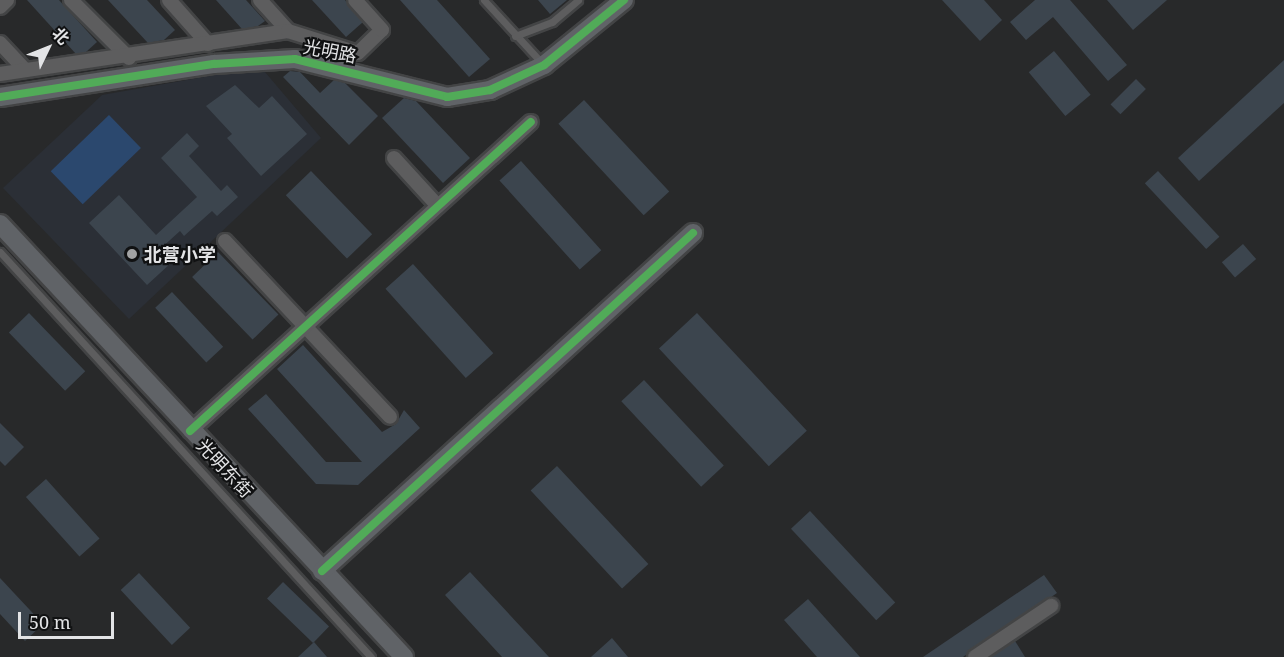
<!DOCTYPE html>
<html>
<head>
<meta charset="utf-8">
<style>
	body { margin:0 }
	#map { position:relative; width:1284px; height:657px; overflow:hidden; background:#28292a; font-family:"Noto Serif","Noto Sans SC",serif }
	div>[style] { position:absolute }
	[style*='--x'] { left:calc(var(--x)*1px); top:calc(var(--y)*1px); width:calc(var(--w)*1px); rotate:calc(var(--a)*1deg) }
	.built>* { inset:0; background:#2b2f36 }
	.green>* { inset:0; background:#2b486e; transform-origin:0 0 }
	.building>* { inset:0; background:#3c454e; transform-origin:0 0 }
	.roads { filter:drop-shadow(2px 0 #434445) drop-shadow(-2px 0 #434445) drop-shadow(0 2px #434445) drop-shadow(0 -2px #434445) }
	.lane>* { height:7px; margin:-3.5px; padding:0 3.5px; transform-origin:3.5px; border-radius:3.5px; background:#5d5d5e }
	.street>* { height:14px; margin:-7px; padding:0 7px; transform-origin:7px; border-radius:7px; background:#5d5d5e }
	.secondary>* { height:18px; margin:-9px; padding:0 9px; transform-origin:9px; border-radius:9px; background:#606367 }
	.cycleway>* { height:8px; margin:-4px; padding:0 4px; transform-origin:4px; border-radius:4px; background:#51ab58 }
	.dots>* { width:16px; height:16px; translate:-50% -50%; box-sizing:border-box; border:3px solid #101112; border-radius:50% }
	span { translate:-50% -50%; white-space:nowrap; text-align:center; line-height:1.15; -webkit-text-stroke:4.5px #101112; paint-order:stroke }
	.street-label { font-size:18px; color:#e3e4e6 }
	.poi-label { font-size:18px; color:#e3e4e6; font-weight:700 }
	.left { translate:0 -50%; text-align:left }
	.north { position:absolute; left:18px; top:18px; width:60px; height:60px; -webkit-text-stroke:4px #101112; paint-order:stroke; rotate:47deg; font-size:16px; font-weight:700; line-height:24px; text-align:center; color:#e3e4e6 }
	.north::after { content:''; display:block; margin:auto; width:21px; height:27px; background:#e3e4e6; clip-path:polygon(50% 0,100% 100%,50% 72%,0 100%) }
	.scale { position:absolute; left:18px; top:612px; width:96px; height:27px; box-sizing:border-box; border:3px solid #e3e4e6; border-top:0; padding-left:8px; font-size:18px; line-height:21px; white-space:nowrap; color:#e3e4e6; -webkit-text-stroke:4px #101112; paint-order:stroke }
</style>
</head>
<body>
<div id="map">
	<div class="built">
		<div style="clip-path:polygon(265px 72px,321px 138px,129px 319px,3px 188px,102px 95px,215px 75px)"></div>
	</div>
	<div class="green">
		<div style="left:109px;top:115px;width:46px;height:81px;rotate:46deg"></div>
	</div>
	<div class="building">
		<div style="clip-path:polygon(27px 0,59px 0,97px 42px,86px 52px,76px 54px)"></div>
		<div style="clip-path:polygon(108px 0,147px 0,175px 30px,164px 40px,148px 43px)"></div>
		<div style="clip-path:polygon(216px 0,246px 0,265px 21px,258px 26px,242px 29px)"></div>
		<div style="clip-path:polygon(312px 0,345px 0,363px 22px,346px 37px)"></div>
		<div style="clip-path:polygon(400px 0,437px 0,490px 59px,469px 77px)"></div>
		<div style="clip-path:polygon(538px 0,567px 0,550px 14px)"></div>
		<div style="clip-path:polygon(942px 0,984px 0,1002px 20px,980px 41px)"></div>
		<div style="clip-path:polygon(1035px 0,1070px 0,1127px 65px,1108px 81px,1053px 17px,1026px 40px,1010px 22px)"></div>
		<div style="clip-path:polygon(1107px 0,1167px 0,1133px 30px)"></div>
		<div style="left:1054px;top:51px;width:57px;height:33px;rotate:50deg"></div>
		<div style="clip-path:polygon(1284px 60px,1284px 103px,1199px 181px,1178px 158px)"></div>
		<div style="clip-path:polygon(290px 71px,300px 72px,320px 93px,334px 80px,345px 83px,378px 116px,349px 145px,283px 77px)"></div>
		<div style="left:1136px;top:79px;width:14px;height:36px;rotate:45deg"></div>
		<div style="clip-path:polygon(235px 85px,259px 108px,272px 96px,307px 134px,261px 176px,227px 138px,232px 134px,206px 106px)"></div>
		<div style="clip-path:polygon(404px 98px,416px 101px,470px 158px,443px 183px,382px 118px)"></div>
		<div style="left:584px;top:100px;width:125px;height:35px;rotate:47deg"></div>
		<div style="clip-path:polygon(187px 133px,199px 146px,189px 156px,221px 191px,227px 185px,238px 197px,217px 216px,212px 211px,184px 236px,180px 231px,159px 250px,171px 263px,147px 285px,89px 223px,119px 195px,156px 235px,197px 197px,161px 158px)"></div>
		<div style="left:521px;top:161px;width:120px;height:29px;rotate:48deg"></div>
		<div style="left:311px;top:171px;width:88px;height:35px;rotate:46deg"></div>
		<div style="left:1158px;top:171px;width:90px;height:18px;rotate:47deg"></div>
		<div style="left:1243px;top:244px;width:20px;height:28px;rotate:49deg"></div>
		<div style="left:218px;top:252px;width:87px;height:36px;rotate:46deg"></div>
		<div style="left:413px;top:264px;width:120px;height:37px;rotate:48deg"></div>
		<div style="left:172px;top:292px;width:75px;height:23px;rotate:47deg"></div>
		<div style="left:29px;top:313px;width:81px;height:28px;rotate:46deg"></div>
		<div style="left:697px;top:313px;width:161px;height:52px;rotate:47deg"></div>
		<div style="clip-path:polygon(303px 345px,382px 432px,396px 424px,404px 410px,420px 428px,358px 485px,316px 484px,248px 409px,266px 394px,326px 462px,362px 462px,277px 369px)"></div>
		<div style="left:644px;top:380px;width:117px;height:31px;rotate:47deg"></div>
		<div style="clip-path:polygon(0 423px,24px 447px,5px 466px,0 461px)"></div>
		<div style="left:557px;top:466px;width:134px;height:36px;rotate:47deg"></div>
		<div style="left:46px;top:479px;width:80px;height:27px;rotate:48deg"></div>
		<div style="left:810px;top:511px;width:125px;height:26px;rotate:47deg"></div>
		<div style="clip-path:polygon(470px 572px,549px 657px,502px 657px,445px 595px)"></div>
		<div style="left:139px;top:573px;width:75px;height:25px;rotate:47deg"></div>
		<div style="clip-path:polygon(1044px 575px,1057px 593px,963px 657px,923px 657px)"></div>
		<div style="clip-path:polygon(0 578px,43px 624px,25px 641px,0 614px)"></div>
		<div style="left:283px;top:582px;width:64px;height:23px;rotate:44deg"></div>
		<div style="clip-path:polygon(808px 599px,860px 657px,817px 657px,784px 620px)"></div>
		<div style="clip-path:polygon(612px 638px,628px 657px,591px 657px)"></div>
		<div style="clip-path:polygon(1015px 641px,1025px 657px,992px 657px,992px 656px)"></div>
		<div style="clip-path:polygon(314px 642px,327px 657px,298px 657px)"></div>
	</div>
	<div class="roads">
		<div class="lane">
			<div style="--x:484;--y:0;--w:86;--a:47.4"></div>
			<div style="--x:515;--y:36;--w:40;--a:-21"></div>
			<div style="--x:552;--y:22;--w:34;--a:-40"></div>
			<div style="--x:0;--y:252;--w:549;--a:47.51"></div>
		</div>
		<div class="street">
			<div style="--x:71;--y:0;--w:82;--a:45"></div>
			<div style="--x:169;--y:0;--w:59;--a:48.4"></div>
			<div style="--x:260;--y:0;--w:42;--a:47.9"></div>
			<div style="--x:0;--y:7;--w:10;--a:-45"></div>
			<div style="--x:0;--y:43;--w:37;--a:47"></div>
			<div style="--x:0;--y:74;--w:291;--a:-8.5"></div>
			<div style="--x:288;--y:31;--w:73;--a:17.4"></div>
			<div style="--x:358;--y:53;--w:33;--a:-44"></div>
			<div style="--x:382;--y:30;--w:40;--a:-132"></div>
			<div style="--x:394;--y:158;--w:65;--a:47.5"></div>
			<div style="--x:225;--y:241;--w:241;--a:46.8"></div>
			<div style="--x:190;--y:431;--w:460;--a:-42.2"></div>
			<div style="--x:975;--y:657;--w:92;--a:-33.9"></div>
		</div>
		<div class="secondary">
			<div style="--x:0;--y:97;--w:217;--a:-8.8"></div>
			<div style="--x:214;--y:64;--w:81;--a:-3.5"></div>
			<div style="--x:295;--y:59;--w:157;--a:14"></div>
			<div style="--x:447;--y:97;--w:44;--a:-9.2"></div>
			<div style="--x:490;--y:90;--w:60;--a:-24.8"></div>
			<div style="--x:544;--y:65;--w:103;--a:-39.1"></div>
			<div style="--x:0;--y:224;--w:592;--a:46.98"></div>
			<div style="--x:322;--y:571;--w:502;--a:-42.34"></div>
		</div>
	</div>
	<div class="cycleway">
		<div style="--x:0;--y:97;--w:217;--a:-8.8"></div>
		<div style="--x:214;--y:64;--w:81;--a:-3.5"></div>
		<div style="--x:295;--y:59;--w:157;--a:14"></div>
		<div style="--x:447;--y:97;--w:44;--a:-9.2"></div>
		<div style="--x:490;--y:90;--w:60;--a:-24.8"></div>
		<div style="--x:544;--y:65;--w:103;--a:-39.1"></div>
		<div style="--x:190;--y:431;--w:460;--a:-42.2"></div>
		<div style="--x:322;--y:571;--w:502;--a:-42.34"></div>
	</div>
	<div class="dots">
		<div style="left:132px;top:254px;background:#a2a3a4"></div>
	</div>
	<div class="street-label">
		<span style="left:330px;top:51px;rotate:11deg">光明路</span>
		<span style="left:225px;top:468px;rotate:47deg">光明东街</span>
	</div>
	<div class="poi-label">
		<span class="left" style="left:144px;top:254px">北营小学</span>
	</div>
	<div class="north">北</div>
	<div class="scale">50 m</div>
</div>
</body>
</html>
